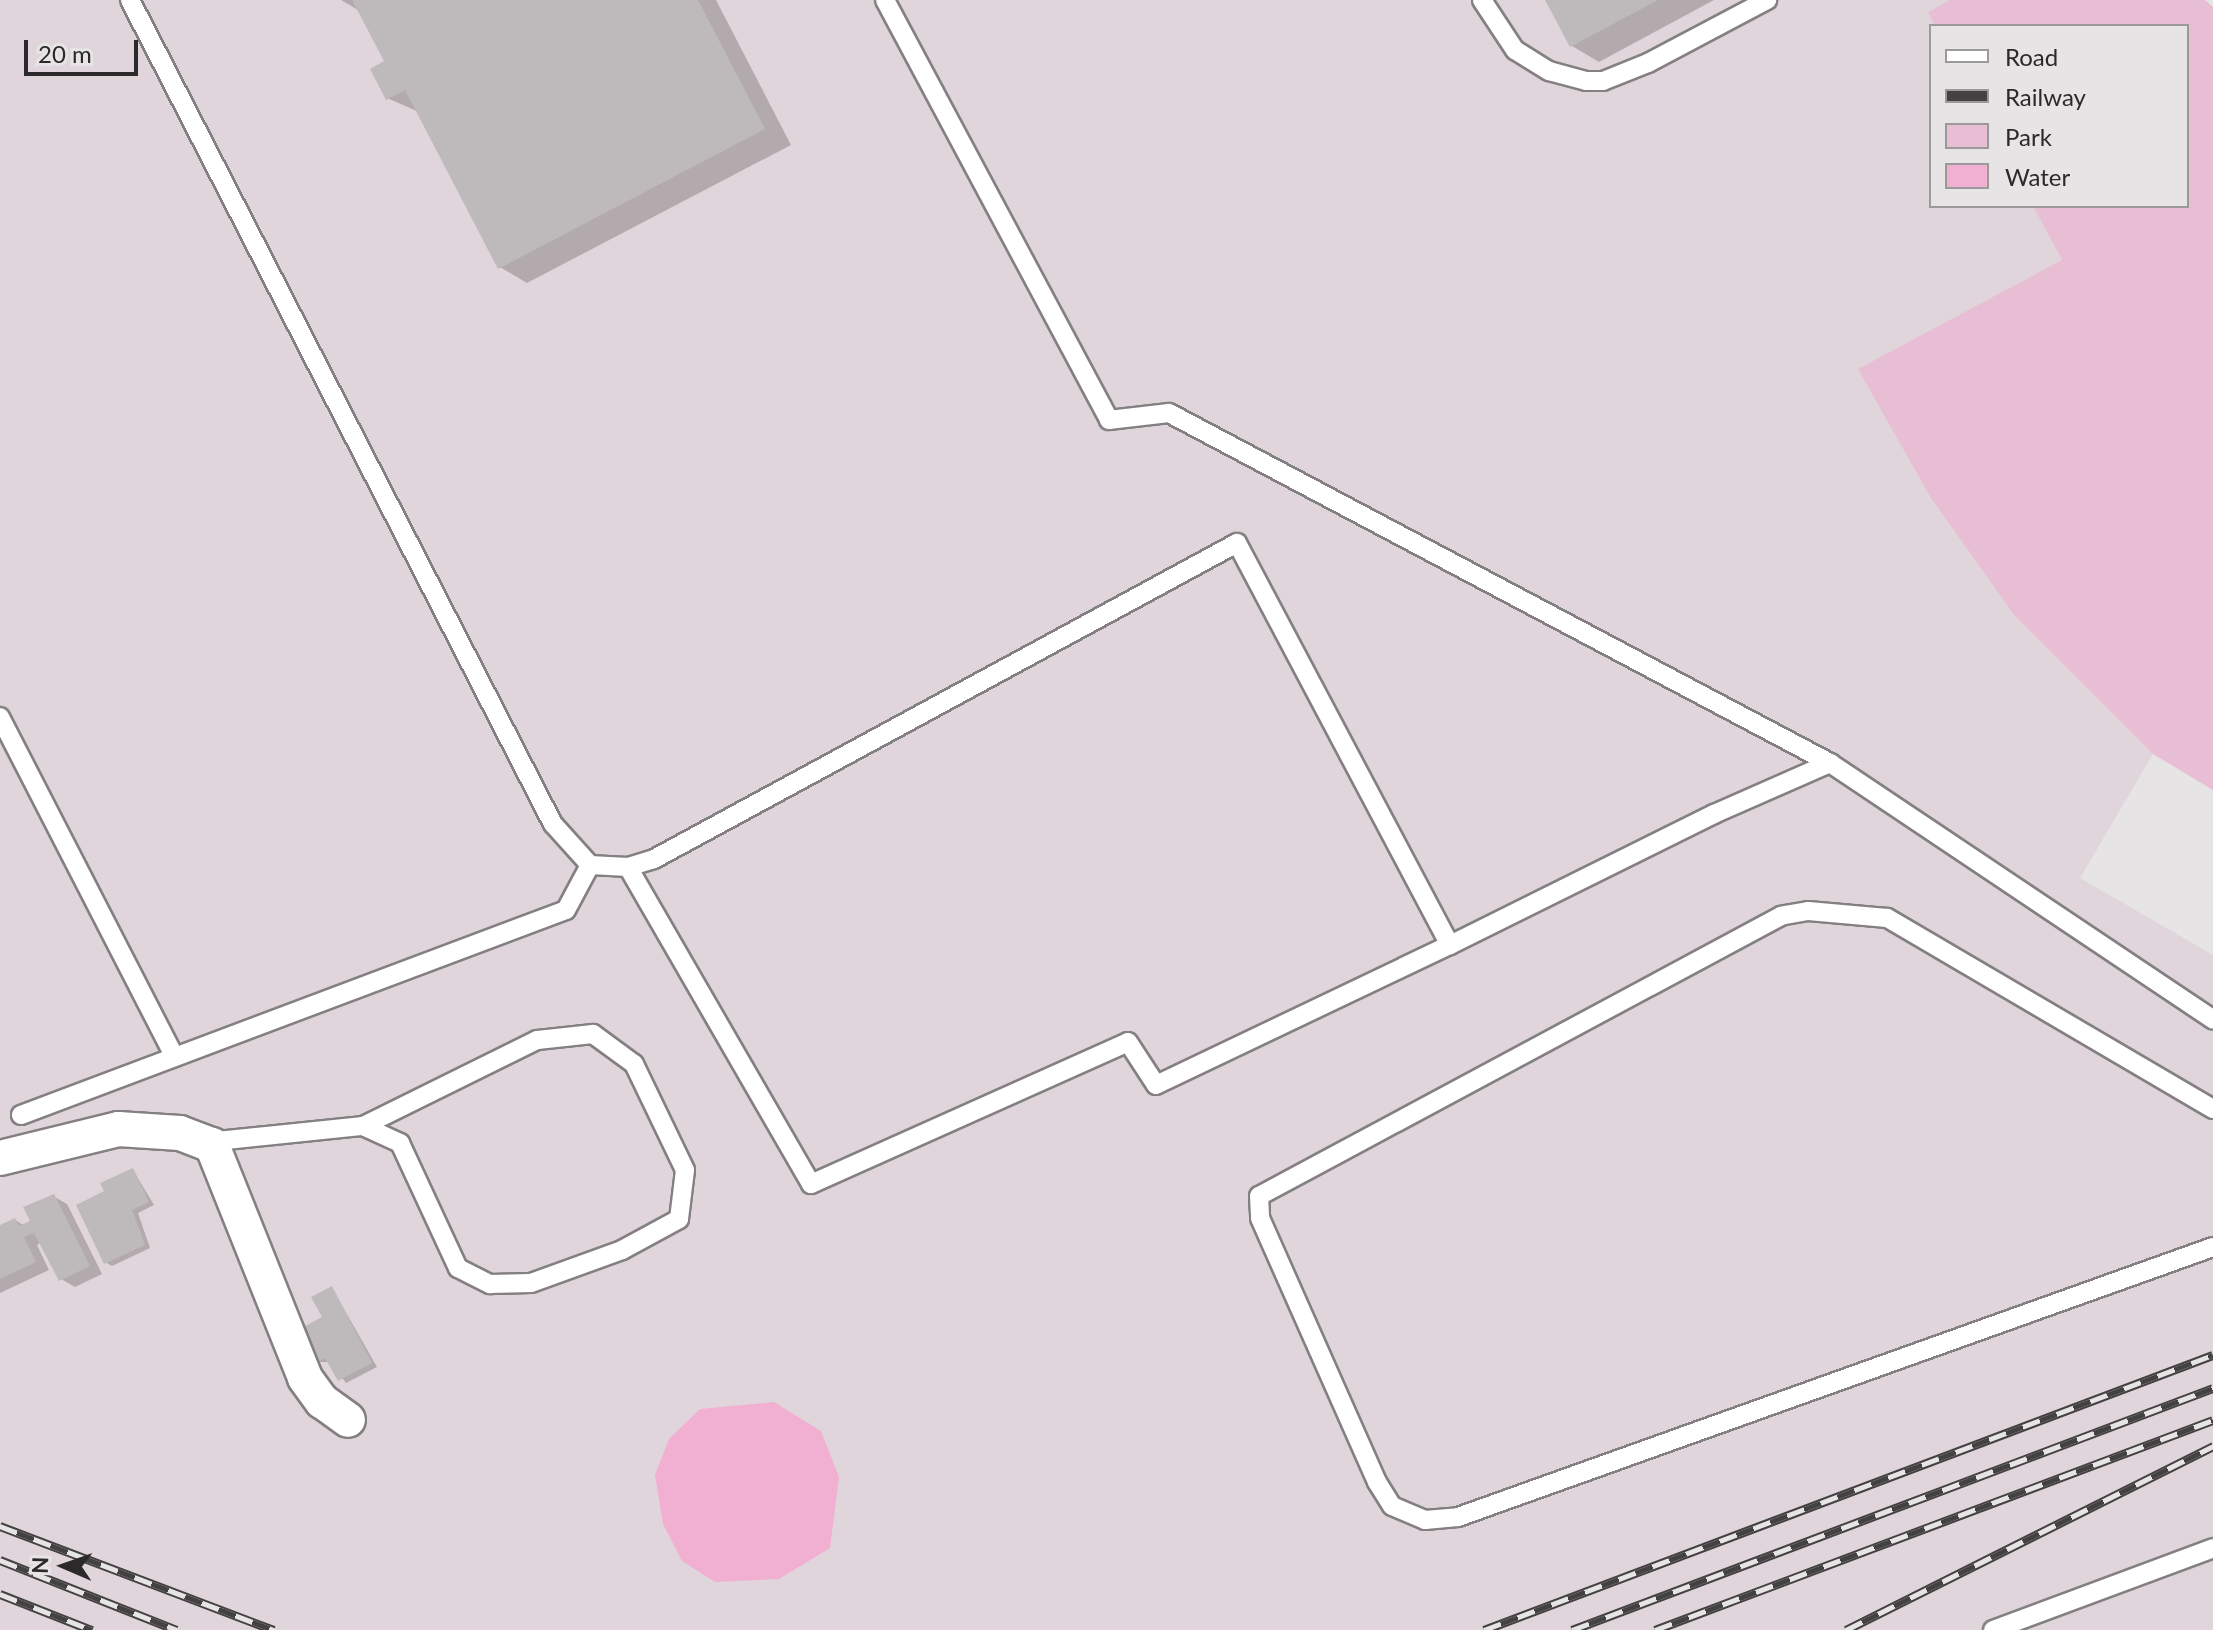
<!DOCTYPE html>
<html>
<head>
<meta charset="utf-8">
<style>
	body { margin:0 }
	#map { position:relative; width:2213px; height:1630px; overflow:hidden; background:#e7e4e6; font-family:Lato,sans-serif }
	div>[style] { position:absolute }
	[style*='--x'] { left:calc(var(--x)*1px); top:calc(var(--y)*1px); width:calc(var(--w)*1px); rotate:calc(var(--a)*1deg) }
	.built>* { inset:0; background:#e0d5da }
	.green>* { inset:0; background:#e7bed3 }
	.water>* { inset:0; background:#f1b0d2 }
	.shadow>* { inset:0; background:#0003 }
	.building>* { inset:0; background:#bebabc }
	.roads { filter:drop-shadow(2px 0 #848082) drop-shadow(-2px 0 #848082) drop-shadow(0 2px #848082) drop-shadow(0 -2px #848082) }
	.service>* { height:18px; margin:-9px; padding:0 9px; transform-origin:9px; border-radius:9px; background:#fff }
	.minor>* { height:34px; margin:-17px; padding:0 17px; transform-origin:17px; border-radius:17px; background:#fff }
	.rail>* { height:9px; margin-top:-4.5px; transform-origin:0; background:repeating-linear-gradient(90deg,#e7e4e6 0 18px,#434142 0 36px); box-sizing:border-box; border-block:2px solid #434142 }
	span { translate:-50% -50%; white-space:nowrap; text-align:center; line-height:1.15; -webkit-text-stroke:6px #e7e4e6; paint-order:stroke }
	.legend { position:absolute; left:1929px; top:24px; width:260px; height:184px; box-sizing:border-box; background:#e7e4e6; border:2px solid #9c999b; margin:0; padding:10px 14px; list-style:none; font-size:24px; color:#2b292a }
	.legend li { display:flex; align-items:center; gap:16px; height:40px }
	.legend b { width:40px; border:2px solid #9c999b }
	.north { position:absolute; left:24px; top:1526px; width:80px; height:80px; -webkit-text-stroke:6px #e7e4e6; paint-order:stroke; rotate:272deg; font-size:22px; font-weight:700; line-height:32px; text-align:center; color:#2b292a }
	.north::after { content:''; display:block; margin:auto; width:28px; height:36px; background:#2b292a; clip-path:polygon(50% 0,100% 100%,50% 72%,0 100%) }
	.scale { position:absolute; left:24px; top:40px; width:114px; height:36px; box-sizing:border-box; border:4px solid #2b292a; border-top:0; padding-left:10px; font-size:24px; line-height:28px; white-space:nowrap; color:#2b292a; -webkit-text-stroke:6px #e7e4e6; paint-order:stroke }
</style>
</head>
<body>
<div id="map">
	<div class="built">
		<div style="clip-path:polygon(0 0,1950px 0,1928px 12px,1935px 26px,1931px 26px,1931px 206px,2033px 206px,2062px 260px,1931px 498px,2014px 615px,2153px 754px,2080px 878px,2213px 955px,2213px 1630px,0 1630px)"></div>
	</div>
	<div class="green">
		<div style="clip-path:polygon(1950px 0,2205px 0,2213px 7px,2213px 790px,2153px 754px,2014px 615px,1931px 498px,1858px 369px,2062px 260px,2033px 206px,2187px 206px,2187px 26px,1935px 26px,1928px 12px)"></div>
	</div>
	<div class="water">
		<div style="clip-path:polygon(774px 1402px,821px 1431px,839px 1477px,830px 1548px,779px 1579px,715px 1582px,682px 1561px,663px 1524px,655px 1475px,669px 1439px,700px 1409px)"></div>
	</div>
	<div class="shadow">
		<div style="clip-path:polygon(341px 0,716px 0,791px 145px,527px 283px,500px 267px,419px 112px,387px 98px,387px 62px,358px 10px)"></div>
		<div style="clip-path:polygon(1547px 0,1714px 0,1599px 62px,1572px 46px)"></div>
		<div style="clip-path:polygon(133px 1170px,154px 1205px,138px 1213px,150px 1248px,112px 1266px,105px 1262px,106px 1192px)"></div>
		<div style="clip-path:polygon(53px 1196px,67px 1204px,102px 1274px,75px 1287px,61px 1279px,42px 1242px,37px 1245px,49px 1270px,0 1293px,0 1227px,15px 1220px,25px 1226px,32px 1222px)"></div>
		<div style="clip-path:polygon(332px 1288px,377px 1367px,346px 1383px,330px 1362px,317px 1362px)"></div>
	</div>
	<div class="building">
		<div style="clip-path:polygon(352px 0,698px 0,765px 129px,498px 269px,405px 90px,386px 100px,370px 69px,384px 61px)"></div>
		<div style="clip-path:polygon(1545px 0,1658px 0,1570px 47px)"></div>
		<div style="clip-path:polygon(133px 1168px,149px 1202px,132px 1210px,145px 1245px,104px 1264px,76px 1205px,104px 1191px,100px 1183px)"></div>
		<div style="clip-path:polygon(54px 1194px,90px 1266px,59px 1281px,34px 1233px,24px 1237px,36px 1262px,0 1279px,0 1225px,15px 1218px,19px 1226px,30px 1221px,23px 1207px)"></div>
		<div style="clip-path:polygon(332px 1286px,372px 1363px,338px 1381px,325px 1358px,316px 1363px,298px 1330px,322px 1317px,311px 1297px)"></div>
	</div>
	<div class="roads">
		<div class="service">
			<div style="--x:130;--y:0;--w:926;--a:62.83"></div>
			<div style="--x:553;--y:824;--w:55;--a:47.9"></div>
			<div style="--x:885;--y:0;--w:476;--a:61.9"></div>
			<div style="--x:1109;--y:420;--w:60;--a:-6.7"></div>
			<div style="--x:1169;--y:413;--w:748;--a:27.9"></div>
			<div style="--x:1830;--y:763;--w:461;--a:33.8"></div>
			<div style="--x:1482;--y:0;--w:60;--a:56.6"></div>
			<div style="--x:1515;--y:50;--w:40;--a:32"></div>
			<div style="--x:1549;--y:71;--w:38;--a:15"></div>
			<div style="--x:1586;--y:81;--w:17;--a:0"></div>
			<div style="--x:1603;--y:81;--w:48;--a:-21.8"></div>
			<div style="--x:1648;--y:63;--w:135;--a:-27.9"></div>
			<div style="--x:0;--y:717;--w:382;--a:62.8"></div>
			<div style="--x:628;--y:867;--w:366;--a:60"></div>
			<div style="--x:811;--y:1184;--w:347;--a:-24.1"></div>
			<div style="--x:1128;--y:1042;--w:51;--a:56.9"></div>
			<div style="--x:1156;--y:1085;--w:326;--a:-25.5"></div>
			<div style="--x:2213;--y:1109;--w:378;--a:-149.6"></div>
			<div style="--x:1887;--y:918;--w:79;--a:-174.9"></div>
			<div style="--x:1808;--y:911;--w:27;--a:170"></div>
			<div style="--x:1781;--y:916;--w:592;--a:151.79"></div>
			<div style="--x:1259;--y:1196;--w:22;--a:87"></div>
			<div style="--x:1260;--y:1218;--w:289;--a:66.1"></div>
			<div style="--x:1377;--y:1482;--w:28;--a:58"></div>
			<div style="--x:1392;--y:1506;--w:36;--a:23"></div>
			<div style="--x:1425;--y:1520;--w:33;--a:-5"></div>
			<div style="--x:1458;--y:1517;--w:802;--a:-19.68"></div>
			<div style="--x:21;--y:1115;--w:582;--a:-20.61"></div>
			<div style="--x:566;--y:910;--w:51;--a:-61.9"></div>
			<div style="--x:590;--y:865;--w:38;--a:3"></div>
			<div style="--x:628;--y:867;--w:27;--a:-17"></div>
			<div style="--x:654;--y:859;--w:663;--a:-28.46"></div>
			<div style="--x:1237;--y:543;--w:455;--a:62.1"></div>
			<div style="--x:1450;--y:945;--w:295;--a:-26.4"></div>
			<div style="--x:1714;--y:814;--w:127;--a:-23.7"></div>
			<div style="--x:207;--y:1142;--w:157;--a:-5.9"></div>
			<div style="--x:363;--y:1126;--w:41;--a:24.7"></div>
			<div style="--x:400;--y:1143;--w:138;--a:65.1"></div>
			<div style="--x:458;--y:1268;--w:36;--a:27"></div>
			<div style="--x:490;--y:1284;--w:41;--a:-1.4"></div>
			<div style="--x:531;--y:1283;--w:97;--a:-19.9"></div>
			<div style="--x:622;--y:1250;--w:65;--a:-28.5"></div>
			<div style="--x:679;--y:1219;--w:49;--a:-83"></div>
			<div style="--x:685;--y:1170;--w:118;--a:-115.7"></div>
			<div style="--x:634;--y:1064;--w:51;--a:-143.8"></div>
			<div style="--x:593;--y:1034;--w:56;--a:173.9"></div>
			<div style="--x:537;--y:1040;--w:194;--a:153.7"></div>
			<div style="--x:1993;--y:1630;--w:235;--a:-20.4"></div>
		</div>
		<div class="minor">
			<div style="--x:0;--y:1158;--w:122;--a:-13.8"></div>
			<div style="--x:118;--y:1129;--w:62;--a:3.7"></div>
			<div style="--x:180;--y:1133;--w:34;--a:21"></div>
			<div style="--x:212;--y:1145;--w:251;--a:68.2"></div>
			<div style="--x:305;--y:1378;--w:29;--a:54"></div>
			<div style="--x:322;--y:1401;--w:32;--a:36"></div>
		</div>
	</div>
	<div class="rail">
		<div style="--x:0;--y:1526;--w:293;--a:20.8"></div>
		<div style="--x:0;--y:1560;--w:190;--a:21.6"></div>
		<div style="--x:0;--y:1594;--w:99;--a:21.4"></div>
		<div style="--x:1484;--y:1630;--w:779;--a:-20.67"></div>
		<div style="--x:1572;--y:1630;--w:685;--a:-20.68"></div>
		<div style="--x:1655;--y:1630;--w:596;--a:-20.62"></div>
		<div style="--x:1846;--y:1630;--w:411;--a:-26.6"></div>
	</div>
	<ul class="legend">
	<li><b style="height:10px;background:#fff"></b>Road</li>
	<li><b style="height:10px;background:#434142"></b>Railway</li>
	<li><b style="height:22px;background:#e7bed3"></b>Park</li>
	<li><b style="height:22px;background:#f1b0d2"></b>Water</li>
	</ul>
	<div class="north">N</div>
	<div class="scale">20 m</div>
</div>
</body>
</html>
